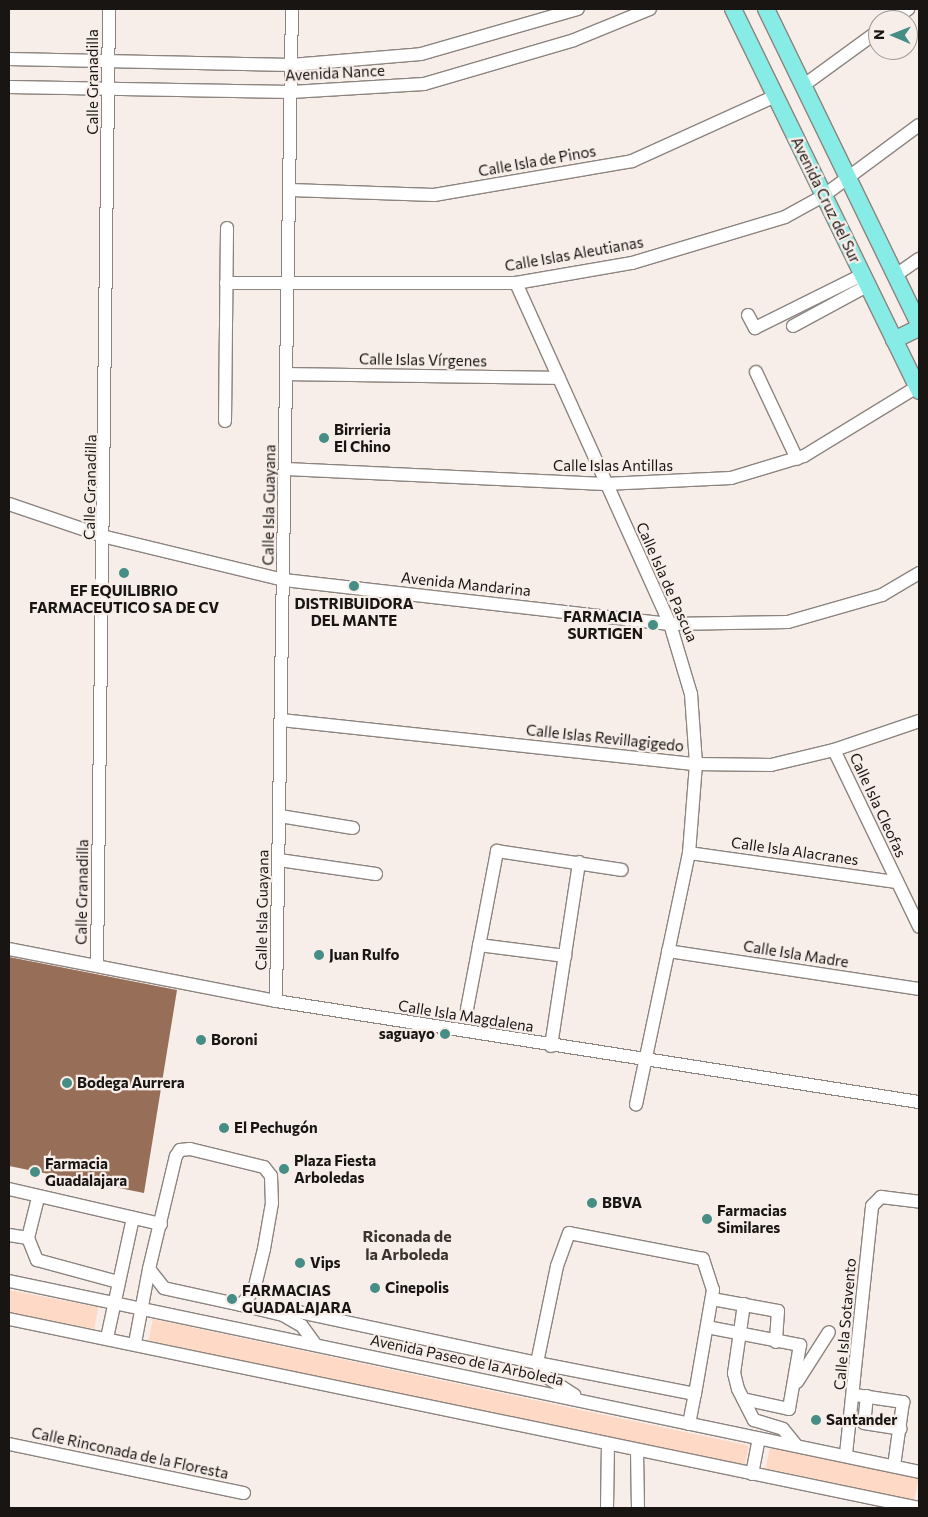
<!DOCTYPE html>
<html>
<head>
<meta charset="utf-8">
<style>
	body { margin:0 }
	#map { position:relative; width:928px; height:1517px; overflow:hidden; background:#f7eee9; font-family:Commissioner,sans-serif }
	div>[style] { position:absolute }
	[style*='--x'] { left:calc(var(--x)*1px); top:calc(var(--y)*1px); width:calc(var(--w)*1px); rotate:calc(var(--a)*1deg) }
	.green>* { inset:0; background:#fed9c5; transform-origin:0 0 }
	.building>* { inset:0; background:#976f58 }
	.roads { filter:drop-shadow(1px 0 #8c847f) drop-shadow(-1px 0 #8c847f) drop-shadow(0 1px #8c847f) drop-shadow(0 -1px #8c847f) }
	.minor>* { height:12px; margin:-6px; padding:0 6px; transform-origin:6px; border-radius:6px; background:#fff }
	.major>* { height:16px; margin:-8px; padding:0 8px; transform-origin:8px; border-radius:8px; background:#88ece6 }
	.dots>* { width:14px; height:14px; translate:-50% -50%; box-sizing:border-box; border:2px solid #f7eee9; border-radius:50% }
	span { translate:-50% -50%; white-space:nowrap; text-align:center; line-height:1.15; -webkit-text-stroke:4.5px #f7eee9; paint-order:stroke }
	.street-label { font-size:15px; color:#181513 }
	.poi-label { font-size:15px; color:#181513; font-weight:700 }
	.left { translate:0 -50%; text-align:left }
	.right { translate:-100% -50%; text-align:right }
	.neighbourhood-label { font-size:16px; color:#3a332f; font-weight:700 }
	.frame { position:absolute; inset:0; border:10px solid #181513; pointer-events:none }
	.north { position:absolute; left:868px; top:10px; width:50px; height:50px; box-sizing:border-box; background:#f7eee9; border:1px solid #9e9793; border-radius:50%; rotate:271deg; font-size:14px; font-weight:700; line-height:20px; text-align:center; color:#181513 }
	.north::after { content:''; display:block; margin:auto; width:18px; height:22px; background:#468d86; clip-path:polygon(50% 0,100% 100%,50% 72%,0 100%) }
</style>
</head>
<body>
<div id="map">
	<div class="green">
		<div style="left:9px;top:1290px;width:91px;height:22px;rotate:11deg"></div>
		<div style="left:153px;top:1319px;width:609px;height:22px;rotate:12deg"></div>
		<div style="left:770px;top:1447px;width:152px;height:22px;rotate:12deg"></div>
	</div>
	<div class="building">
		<div style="clip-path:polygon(9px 957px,177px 990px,144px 1193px,9px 1166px)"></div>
	</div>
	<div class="roads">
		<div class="minor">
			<div style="--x:893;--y:20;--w:19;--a:-36"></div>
			<div style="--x:9;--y:59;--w:282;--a:1.2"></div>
			<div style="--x:291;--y:65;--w:130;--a:-4.8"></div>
			<div style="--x:421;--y:54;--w:163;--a:-16"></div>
			<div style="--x:804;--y:85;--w:92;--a:-36.1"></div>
			<div style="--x:9;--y:87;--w:282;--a:1"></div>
			<div style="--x:291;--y:92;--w:133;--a:-3.4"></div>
			<div style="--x:424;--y:84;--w:156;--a:-16.3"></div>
			<div style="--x:574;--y:40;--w:82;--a:-22.2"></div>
			<div style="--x:290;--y:190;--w:144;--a:2"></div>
			<div style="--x:434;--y:195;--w:201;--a:-9.7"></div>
			<div style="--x:632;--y:161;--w:157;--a:-24.4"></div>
			<div style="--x:896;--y:275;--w:28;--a:-35"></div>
			<div style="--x:226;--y:283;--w:290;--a:0"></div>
			<div style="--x:516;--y:283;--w:118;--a:-9.8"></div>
			<div style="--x:632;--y:263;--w:160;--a:-16.7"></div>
			<div style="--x:785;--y:217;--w:43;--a:-28.9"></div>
			<div style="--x:823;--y:196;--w:119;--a:-36.5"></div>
			<div style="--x:516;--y:283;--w:374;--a:65.7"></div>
			<div style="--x:670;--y:624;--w:73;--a:73.3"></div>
			<div style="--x:691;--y:694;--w:70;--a:85.9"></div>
			<div style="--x:696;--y:764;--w:89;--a:94.5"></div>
			<div style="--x:689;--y:853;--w:257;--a:101.9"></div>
			<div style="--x:748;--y:315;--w:15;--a:62"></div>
			<div style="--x:755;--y:328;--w:119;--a:-26.4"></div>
			<div style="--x:793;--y:326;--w:84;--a:-28.4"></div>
			<div style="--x:756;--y:372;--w:96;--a:64.8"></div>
			<div style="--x:287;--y:374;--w:272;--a:0.8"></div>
			<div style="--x:225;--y:421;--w:193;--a:-89.4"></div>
			<div style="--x:286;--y:469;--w:319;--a:2.7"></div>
			<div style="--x:605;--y:484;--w:126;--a:-2.7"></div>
			<div style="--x:731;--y:478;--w:76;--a:-16.8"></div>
			<div style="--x:804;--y:456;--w:132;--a:-31.4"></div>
			<div style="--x:9;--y:504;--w:102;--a:18.8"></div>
			<div style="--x:106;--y:537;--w:183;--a:13.6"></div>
			<div style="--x:284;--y:580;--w:388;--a:6.5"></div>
			<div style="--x:670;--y:624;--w:118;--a:-1"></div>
			<div style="--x:788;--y:622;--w:98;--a:-16"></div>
			<div style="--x:882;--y:595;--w:43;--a:-30.7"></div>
			<div style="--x:281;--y:720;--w:417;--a:6.1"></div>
			<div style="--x:696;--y:764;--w:75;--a:0.8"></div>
			<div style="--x:771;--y:765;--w:65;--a:-13.4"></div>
			<div style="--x:834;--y:750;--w:90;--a:-18.8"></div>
			<div style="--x:834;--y:750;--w:196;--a:64.3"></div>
			<div style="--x:280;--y:816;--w:74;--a:9.3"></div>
			<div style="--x:689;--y:853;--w:209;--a:8"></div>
			<div style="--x:279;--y:860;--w:98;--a:8.2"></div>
			<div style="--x:479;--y:945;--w:87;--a:7.3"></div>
			<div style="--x:9;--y:949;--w:272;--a:11"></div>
			<div style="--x:276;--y:1001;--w:651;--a:8.93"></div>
			<div style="--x:668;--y:951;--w:254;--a:8.6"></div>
			<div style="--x:97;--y:965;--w:956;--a:-89.28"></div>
			<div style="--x:276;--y:1001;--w:992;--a:-89.08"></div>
			<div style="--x:467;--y:1009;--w:161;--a:-79.2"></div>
			<div style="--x:497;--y:851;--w:126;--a:8.6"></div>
			<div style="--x:551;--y:1046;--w:186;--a:-81.3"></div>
			<div style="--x:190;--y:1149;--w:76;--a:13.7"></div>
			<div style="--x:264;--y:1167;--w:11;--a:52"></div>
			<div style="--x:271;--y:1176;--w:27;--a:88"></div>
			<div style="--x:272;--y:1203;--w:47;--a:99.9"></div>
			<div style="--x:264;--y:1249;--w:42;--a:103.7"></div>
			<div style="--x:254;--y:1290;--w:20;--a:131"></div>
			<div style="--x:241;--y:1305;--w:79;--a:-167.6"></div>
			<div style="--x:164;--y:1288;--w:24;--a:-128"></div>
			<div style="--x:149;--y:1269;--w:116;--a:-76.6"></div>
			<div style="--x:176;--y:1156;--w:7;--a:-56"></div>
			<div style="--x:180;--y:1150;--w:10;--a:-6"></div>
			<div style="--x:9;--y:1189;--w:156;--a:13"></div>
			<div style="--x:9;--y:1235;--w:19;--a:9"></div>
			<div style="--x:28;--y:1238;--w:24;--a:68"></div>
			<div style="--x:37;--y:1260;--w:84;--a:15.2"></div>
			<div style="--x:28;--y:1238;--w:41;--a:-76"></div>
			<div style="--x:9;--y:1281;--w:930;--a:11.85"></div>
			<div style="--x:712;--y:1299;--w:67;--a:10.3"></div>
			<div style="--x:778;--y:1311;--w:31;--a:94"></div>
			<div style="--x:744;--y:1304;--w:70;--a:98.2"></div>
			<div style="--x:734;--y:1373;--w:16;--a:76"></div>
			<div style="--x:738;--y:1389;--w:35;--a:63"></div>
			<div style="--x:754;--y:1420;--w:30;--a:17"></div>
			<div style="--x:783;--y:1429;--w:22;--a:51"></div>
			<div style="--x:241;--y:1305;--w:43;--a:13.4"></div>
			<div style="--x:283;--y:1315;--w:22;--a:30"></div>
			<div style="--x:302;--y:1326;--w:22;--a:54"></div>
			<div style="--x:272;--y:1312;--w:27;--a:0"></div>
			<div style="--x:299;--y:1312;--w:243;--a:12.1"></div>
			<div style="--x:537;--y:1363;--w:161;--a:11.1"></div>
			<div style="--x:695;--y:1394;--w:106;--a:-80.2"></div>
			<div style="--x:713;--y:1290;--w:33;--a:-108"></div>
			<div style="--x:703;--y:1259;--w:136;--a:-169"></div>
			<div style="--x:569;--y:1233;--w:35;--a:110"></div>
			<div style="--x:557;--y:1266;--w:99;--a:101.7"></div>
			<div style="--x:537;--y:1363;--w:15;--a:58"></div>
			<div style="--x:545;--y:1376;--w:35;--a:33"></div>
			<div style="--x:9;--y:1319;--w:929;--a:11.73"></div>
			<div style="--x:707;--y:1327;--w:95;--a:11"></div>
			<div style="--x:800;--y:1345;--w:65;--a:99.8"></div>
			<div style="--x:789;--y:1409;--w:47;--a:-167.7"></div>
			<div style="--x:107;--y:1338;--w:123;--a:-77.8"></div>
			<div style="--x:135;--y:1343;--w:75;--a:-79.3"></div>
			<div style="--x:797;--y:1382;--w:59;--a:-57.4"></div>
			<div style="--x:855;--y:1395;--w:49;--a:8.3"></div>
			<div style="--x:903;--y:1402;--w:65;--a:98"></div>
			<div style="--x:867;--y:1396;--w:27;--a:96"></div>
			<div style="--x:864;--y:1423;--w:37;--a:9"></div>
			<div style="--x:689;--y:1424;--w:31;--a:-79"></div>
			<div style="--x:9;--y:1444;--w:240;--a:11.8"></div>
			<div style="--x:637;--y:1451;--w:57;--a:89"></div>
			<div style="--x:846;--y:1454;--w:249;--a:-84"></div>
			<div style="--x:872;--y:1206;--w:13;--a:-45"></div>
			<div style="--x:881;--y:1197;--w:38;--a:7"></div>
			<div style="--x:752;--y:1474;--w:36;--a:-79"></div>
			<div style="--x:607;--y:1508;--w:63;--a:-89.1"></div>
		</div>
		<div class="major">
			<div style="--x:733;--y:9;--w:425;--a:64"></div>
			<div style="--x:766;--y:9;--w:350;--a:64.1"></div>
			<div style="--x:894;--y:340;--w:28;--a:-26"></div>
		</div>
	</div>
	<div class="dots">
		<div style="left:324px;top:438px;background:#468d86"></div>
		<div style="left:124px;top:573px;background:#468d86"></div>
		<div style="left:354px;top:586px;background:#468d86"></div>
		<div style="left:653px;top:625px;background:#468d86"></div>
		<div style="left:319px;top:955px;background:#468d86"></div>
		<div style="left:445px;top:1034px;background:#468d86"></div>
		<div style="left:201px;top:1040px;background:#468d86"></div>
		<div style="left:67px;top:1083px;background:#468d86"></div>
		<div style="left:224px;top:1128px;background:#468d86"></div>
		<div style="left:284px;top:1169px;background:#468d86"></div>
		<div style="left:35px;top:1172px;background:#468d86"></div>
		<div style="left:592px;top:1203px;background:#468d86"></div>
		<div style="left:707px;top:1219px;background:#468d86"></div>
		<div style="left:300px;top:1263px;background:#468d86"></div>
		<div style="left:375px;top:1288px;background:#468d86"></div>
		<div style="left:232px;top:1299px;background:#468d86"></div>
		<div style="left:816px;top:1420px;background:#468d86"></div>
	</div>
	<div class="street-label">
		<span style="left:335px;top:73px;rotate:-3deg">Avenida Nance</span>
		<span style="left:93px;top:82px;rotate:-90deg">Calle Granadilla</span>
		<span style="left:537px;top:161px;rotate:-10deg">Calle Isla de Pinos</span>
		<span style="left:826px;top:200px;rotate:64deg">Avenida Cruz del Sur</span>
		<span style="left:574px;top:254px;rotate:-10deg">Calle Islas Aleutianas</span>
		<span style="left:423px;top:360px;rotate:1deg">Calle Islas Vírgenes</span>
		<span style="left:613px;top:466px">Calle Islas Antillas</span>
		<span style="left:90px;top:487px;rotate:-89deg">Calle Granadilla</span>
		<span style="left:269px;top:505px;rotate:-89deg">Calle Isla Guayana</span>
		<span style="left:667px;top:582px;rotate:66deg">Calle Isla de Pascua</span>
		<span style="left:466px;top:584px;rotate:6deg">Avenida Mandarina</span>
		<span style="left:605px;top:738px;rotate:6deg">Calle Islas Revillagigedo</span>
		<span style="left:878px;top:805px;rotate:65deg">Calle Isla Cleofas</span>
		<span style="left:795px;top:851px;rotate:8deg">Calle Isla Alacranes</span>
		<span style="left:82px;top:892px;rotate:-89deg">Calle Granadilla</span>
		<span style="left:262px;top:910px;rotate:-89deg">Calle Isla Guayana</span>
		<span style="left:796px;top:954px;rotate:9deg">Calle Isla Madre</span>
		<span style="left:466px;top:1016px;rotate:9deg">Calle Isla Magdalena</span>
		<span style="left:845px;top:1324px;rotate:-85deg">Calle Isla Sotavento</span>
		<span style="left:467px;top:1360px;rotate:12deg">Avenida Paseo de la Arboleda</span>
		<span style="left:130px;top:1453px;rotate:12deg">Calle Rinconada de la Floresta</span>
	</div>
	<div class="poi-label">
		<span class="left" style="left:334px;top:438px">Birrieria<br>El Chino</span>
		<span style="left:124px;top:599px">EF EQUILIBRIO<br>FARMACEUTICO SA DE CV</span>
		<span style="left:354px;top:612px">DISTRIBUIDORA<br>DEL MANTE</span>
		<span class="right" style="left:643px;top:625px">FARMACIA<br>SURTIGEN</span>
		<span class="left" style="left:329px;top:955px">Juan Rulfo</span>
		<span class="right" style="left:435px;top:1034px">saguayo</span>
		<span class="left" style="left:211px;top:1040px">Boroni</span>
		<span class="left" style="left:77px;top:1083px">Bodega Aurrera</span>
		<span class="left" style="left:234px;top:1128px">El Pechugón</span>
		<span class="left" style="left:294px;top:1169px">Plaza Fiesta<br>Arboledas</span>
		<span class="left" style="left:45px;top:1172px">Farmacia<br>Guadalajara</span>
		<span class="left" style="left:602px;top:1203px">BBVA</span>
		<span class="left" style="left:717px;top:1219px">Farmacias<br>Similares</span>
		<span class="left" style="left:310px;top:1263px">Vips</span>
		<span class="left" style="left:385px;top:1288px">Cinepolis</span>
		<span class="left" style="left:242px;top:1299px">FARMACIAS<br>GUADALAJARA</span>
		<span class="left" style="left:826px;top:1420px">Santander</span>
	</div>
	<div class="neighbourhood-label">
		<span style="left:407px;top:1245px">Riconada de<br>la Arboleda</span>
	</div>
	<div class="frame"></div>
	<div class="north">N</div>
</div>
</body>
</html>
